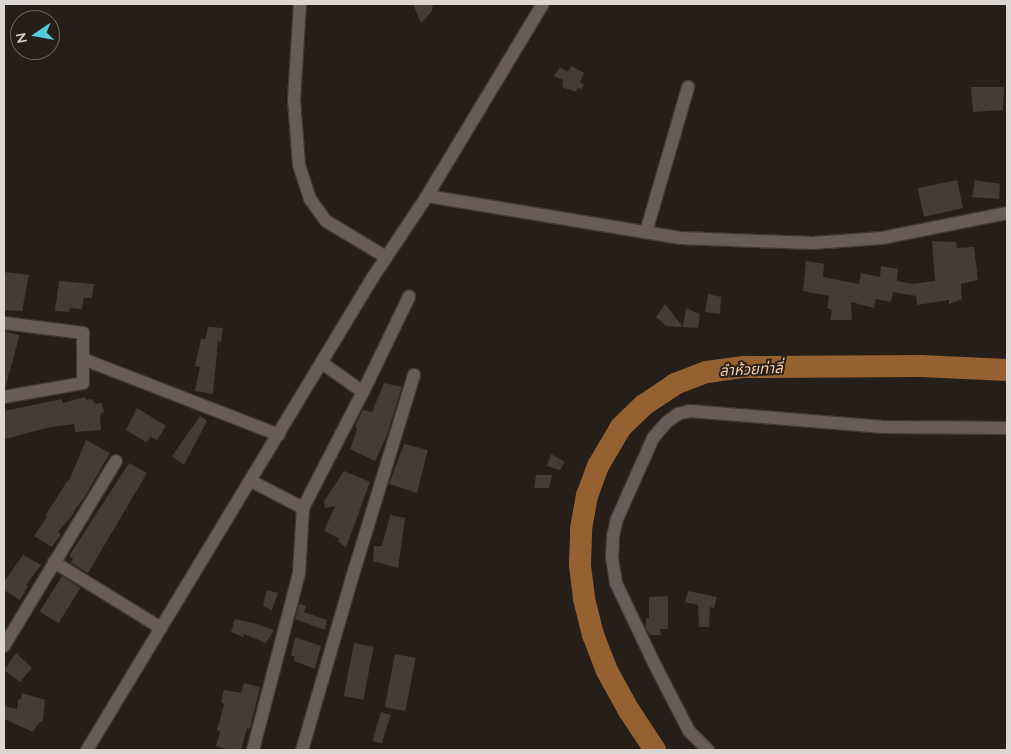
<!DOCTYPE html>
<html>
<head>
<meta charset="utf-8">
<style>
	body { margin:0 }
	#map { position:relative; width:1011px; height:754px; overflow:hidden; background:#261e18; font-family:Quicksand,"Noto Sans Thai",sans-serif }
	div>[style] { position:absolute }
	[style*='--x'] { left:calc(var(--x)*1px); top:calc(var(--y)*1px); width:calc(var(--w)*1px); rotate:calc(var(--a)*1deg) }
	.river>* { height:22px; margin:-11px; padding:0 11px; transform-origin:11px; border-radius:11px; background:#966131 }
	.building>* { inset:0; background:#453c35; transform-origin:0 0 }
	.roads { filter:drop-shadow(1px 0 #403a35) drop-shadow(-1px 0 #403a35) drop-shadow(0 1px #403a35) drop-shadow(0 -1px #403a35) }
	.minor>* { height:12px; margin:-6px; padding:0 6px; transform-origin:6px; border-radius:6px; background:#675d56 }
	span { translate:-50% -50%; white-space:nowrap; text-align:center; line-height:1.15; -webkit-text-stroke:4px #261e18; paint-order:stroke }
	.water-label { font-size:15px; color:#fecea7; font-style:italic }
	.frame { position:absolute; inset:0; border:5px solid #dcd7d2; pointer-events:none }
	.north { position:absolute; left:10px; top:10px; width:50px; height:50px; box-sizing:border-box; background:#261e18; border:1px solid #6f6862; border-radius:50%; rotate:258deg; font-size:14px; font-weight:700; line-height:20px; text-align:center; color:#dcd7d2 }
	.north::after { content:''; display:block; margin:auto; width:18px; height:22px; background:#54cade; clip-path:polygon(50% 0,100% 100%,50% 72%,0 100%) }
</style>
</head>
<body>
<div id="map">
	<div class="river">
		<div style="--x:655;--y:750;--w:49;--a:-123.4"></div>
		<div style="--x:628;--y:709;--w:43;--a:-118.9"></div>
		<div style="--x:607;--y:671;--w:39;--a:-111"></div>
		<div style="--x:593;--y:635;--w:38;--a:-104"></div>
		<div style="--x:584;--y:598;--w:34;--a:-97"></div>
		<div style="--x:580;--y:564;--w:35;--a:-88"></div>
		<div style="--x:581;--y:529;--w:34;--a:-80"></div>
		<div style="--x:587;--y:496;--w:32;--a:-70"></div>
		<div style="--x:598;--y:466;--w:45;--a:-59.5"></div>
		<div style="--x:621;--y:427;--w:32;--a:-44"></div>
		<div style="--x:644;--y:405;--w:37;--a:-34"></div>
		<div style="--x:675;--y:384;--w:34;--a:-21"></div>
		<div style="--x:707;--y:372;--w:37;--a:-8"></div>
		<div style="--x:744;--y:367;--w:177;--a:-0.3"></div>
		<div style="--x:921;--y:366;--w:86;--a:2.7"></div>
	</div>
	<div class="building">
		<div style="clip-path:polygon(413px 4px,433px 4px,432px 11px,421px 23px)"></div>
		<div style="clip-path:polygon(572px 66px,584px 73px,580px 82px,584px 85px,581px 89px,577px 88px,576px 92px,562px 87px,563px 80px,554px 76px,560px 67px,567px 72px)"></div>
		<div style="clip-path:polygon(971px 87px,1004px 87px,1003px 110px,973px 112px)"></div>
		<div style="left:957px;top:180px;width:29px;height:40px;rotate:78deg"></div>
		<div style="clip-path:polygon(975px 180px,1000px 184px,999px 199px,972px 197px)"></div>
		<div style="clip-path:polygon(932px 241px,956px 242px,957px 248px,974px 247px,978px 280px,961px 284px,962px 299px,949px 304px,949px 300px,917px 305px,916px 296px,893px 292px,891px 302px,876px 299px,874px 308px,851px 302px,852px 320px,830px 320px,832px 310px,827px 308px,829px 296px,803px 291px,806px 261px,824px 264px,823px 277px,859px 284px,861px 273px,880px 277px,881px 266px,898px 269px,897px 281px,912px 284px,935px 281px)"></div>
		<div style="clip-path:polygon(6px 272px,29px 275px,22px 311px,4px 310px,4px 276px)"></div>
		<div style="clip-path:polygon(59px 281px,94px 284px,92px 298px,84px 298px,82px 309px,70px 308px,69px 312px,55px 311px)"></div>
		<div style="clip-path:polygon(708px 294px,721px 297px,720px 314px,705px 312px)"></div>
		<div style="clip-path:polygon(665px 304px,683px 327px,686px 308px,700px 314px,698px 328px,666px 326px,656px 317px)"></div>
		<div style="clip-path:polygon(208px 327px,223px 328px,221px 342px,218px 341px,213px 394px,195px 391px,200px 367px,195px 366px,201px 339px,205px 339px)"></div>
		<div style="left:4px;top:331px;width:16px;height:54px;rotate:15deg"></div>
		<div style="clip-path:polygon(384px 383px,402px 387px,387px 435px,375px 461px,350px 449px,357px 429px,355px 426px,363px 410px,372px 412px)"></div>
		<div style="clip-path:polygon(85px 397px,87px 400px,92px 399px,95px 404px,102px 403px,104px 412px,100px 414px,101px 430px,75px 432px,74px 424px,46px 428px,6px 439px,4px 434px,4px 411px,62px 399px,63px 403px)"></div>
		<div style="clip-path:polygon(137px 408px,166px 426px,157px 440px,151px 437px,146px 442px,126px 430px)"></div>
		<div style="clip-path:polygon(200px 416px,207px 421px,184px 465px,172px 456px)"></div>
		<div style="clip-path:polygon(86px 440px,110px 453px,84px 498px,73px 512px,74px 513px,58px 532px,61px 534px,52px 547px,34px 536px,47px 517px,45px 516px,68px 480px,69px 481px)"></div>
		<div style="clip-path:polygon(404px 444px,428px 450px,417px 493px,389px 484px)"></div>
		<div style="clip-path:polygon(551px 454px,565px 462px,560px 470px,547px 466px)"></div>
		<div style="clip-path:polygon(129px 463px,147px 473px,88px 573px,71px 563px,73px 559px,69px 556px)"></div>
		<div style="clip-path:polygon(344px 471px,370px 482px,346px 548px,338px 541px,340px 539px,324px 531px,335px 506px,325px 508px,324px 501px)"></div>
		<div style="clip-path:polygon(536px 475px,552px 475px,549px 488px,534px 488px)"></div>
		<div style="clip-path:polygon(390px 515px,405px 518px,398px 568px,373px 561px,374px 546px,382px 546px)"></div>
		<div style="clip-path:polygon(23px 555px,41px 565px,26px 585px,28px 586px,20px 600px,4px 590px,4px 582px)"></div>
		<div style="left:62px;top:576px;width:22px;height:42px;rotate:32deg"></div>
		<div style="clip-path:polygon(267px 590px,278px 593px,272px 610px,263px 606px)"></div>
		<div style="clip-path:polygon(688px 591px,717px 597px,714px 608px,710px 607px,709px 627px,699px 627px,698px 605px,685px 602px)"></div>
		<div style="clip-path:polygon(668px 596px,668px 629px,660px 629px,661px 635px,650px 635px,646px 628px,646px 618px,649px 618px,649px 597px)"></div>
		<div style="clip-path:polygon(299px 604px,306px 606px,304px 612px,327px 620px,325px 630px,295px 619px)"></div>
		<div style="clip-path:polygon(235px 619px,254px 623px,274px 630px,266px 643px,244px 634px,243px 637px,231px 632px)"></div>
		<div style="clip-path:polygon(295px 637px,321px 646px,315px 669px,294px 661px,295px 657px,291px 655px)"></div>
		<div style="left:354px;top:643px;width:20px;height:54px;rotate:11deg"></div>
		<div style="clip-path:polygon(16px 653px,32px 668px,20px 682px,4px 670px)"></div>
		<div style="left:395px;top:654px;width:21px;height:54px;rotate:11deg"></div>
		<div style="clip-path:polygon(244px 683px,260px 687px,250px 729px,247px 728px,241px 750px,230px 750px,216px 746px,220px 732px,217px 730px,224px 704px,221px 702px,224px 690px,241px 693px)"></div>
		<div style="clip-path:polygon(22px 693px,45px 700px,43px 720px,37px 725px,33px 732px,4px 719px,4px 706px,17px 709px,18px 700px,21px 699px)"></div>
		<div style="left:381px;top:712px;width:10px;height:30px;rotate:17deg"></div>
	</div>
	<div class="roads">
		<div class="minor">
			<div style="--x:300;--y:4;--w:96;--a:93.6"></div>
			<div style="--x:294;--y:100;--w:65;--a:85.6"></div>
			<div style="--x:299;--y:165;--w:36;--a:72"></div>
			<div style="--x:310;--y:199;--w:27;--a:54"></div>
			<div style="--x:326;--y:221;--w:70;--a:31"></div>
			<div style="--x:427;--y:196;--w:257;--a:9.4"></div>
			<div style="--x:681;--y:238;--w:75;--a:2.3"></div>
			<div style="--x:756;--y:241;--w:57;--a:2"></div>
			<div style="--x:813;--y:243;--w:69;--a:-4.1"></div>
			<div style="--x:882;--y:238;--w:127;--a:-11.3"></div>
			<div style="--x:646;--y:232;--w:151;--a:-73.8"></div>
			<div style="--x:4;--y:323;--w:80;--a:7.2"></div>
			<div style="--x:83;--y:333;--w:26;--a:90"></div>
			<div style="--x:83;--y:359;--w:210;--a:21.2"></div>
			<div style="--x:322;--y:363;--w:50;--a:35.3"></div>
			<div style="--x:363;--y:392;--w:106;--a:-64.2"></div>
			<div style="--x:4;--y:397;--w:80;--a:-10"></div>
			<div style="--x:83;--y:383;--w:24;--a:-90"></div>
			<div style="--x:251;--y:481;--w:59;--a:27.4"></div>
			<div style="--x:54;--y:562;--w:126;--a:31.7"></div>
			<div style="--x:4;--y:646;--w:216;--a:-58.8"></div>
			<div style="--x:87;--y:750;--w:553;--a:-58.84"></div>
			<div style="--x:373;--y:277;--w:97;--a:-56.3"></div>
			<div style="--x:427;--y:196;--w:224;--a:-58.9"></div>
			<div style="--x:253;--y:750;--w:183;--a:-75.4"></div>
			<div style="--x:299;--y:573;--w:65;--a:-86.5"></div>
			<div style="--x:303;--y:508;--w:131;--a:-62.7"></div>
			<div style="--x:302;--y:750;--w:190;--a:-73.8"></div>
			<div style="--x:355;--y:568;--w:202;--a:-73"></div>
			<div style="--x:708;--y:750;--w:27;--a:-135"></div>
			<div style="--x:689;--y:731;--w:76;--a:-117.2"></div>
			<div style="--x:654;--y:663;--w:89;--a:-115.4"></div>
			<div style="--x:616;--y:583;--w:25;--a:-99"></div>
			<div style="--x:612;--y:558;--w:22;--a:-87"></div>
			<div style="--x:613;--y:536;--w:17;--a:-77"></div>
			<div style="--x:617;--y:519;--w:89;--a:-66"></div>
			<div style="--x:653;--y:438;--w:21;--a:-49"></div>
			<div style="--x:667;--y:422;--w:14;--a:-36"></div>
			<div style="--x:678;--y:414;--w:12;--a:-14"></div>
			<div style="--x:690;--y:411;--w:194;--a:4.7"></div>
			<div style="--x:883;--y:427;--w:124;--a:0.5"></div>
		</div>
	</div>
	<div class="water-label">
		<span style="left:751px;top:369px;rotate:-3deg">ลำห้วยท่าลี่</span>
	</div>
	<div class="frame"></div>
	<div class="north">N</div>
</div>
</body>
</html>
